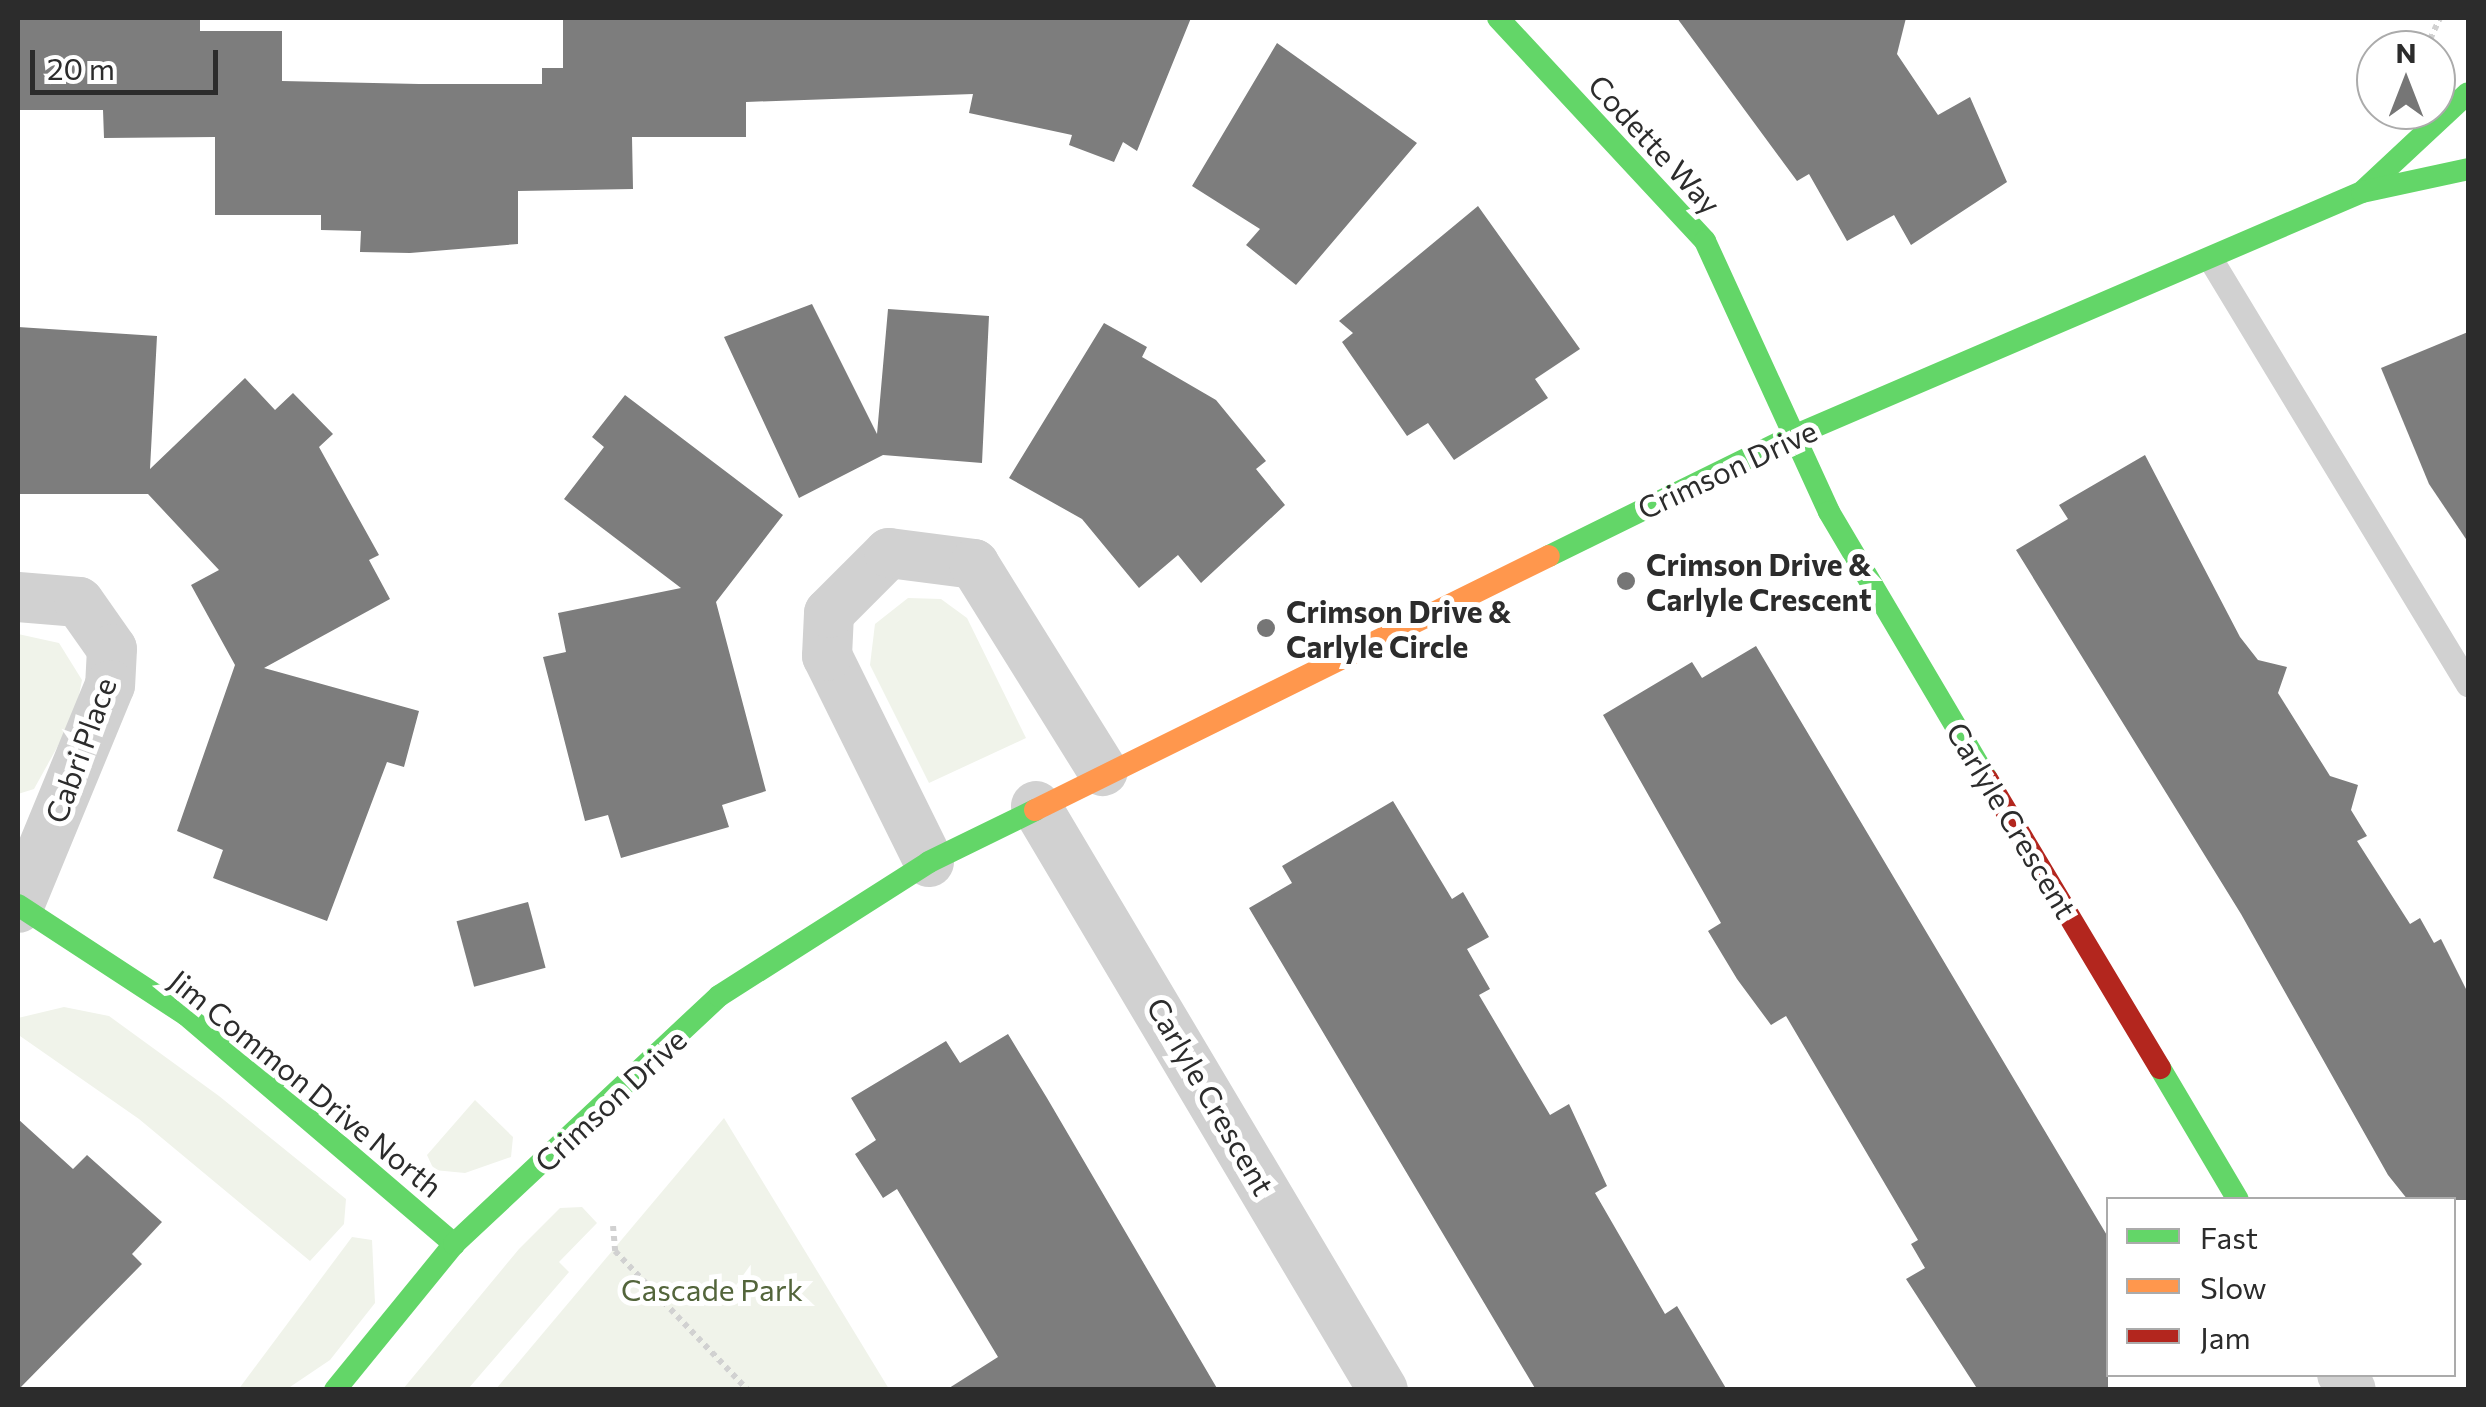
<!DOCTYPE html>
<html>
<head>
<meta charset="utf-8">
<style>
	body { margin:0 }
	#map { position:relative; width:2486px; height:1407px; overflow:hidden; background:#fff; font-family:Commissioner,sans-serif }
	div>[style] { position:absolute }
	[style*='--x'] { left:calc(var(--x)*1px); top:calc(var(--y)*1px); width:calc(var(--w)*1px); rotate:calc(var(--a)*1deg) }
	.green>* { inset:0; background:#f0f3ea }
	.building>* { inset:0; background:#7d7d7d; transform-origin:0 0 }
	.path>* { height:6px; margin-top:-3px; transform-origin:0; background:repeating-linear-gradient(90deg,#d1d1d1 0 5px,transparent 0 10px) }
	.lane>* { height:25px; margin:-12.5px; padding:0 12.5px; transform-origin:12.5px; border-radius:12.5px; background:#d1d1d1 }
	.street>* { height:50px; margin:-25px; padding:0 25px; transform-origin:25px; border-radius:25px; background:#d1d1d1 }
	.fast>* { height:22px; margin:-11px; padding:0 11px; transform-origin:11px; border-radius:11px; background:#63d668 }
	.slow>* { height:22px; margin:-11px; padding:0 11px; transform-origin:11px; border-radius:11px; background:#ff974d }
	.jam>* { height:22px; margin:-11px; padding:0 11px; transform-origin:11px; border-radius:11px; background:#b3261e }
	.dots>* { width:28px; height:28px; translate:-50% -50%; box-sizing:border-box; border:5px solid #fff; border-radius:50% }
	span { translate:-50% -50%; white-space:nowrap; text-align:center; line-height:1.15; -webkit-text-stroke:10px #fff; paint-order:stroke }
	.street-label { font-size:30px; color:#2c2c2c }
	.poi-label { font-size:30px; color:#2c2c2c; font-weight:700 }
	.left { translate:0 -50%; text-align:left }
	.park-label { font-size:30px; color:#53653b }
	.frame { position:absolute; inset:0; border:20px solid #2c2c2c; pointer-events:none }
	.legend { position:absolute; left:2106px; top:1197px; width:350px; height:180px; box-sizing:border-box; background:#fff; border:2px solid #ababab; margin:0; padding:12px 18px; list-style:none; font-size:30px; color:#2c2c2c }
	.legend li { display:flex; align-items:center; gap:20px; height:50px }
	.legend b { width:50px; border:2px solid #ababab }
	.north { position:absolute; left:2356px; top:30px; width:100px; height:100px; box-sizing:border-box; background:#fff; border:2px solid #ababab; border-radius:50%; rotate:0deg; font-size:28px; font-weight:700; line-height:40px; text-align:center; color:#2c2c2c }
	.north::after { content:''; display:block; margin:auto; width:35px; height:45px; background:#767676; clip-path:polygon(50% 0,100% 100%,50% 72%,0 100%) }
	.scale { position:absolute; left:30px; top:50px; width:188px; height:45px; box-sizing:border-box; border:5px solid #2c2c2c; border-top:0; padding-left:12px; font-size:30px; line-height:35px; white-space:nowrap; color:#2c2c2c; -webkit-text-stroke:8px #fff; paint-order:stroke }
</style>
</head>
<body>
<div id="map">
	<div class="green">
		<div style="clip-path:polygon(908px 598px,941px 599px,967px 618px,1026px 738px,929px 783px,870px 665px,875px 624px)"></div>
		<div style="clip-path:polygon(18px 634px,59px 643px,82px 680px,75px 715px,34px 789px,18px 794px)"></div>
		<div style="clip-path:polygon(64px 1007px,109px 1016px,219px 1096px,346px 1199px,344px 1224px,310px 1261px,139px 1119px,20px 1036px,18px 1018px)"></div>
		<div style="clip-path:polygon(475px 1100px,513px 1137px,511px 1157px,465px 1173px,434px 1170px,427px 1155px)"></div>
		<div style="clip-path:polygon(724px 1118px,889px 1389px,496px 1389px)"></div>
		<div style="clip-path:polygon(582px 1207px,597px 1223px,559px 1262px,569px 1272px,468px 1389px,403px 1389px,519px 1249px,560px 1208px)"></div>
		<div style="clip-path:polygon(352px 1237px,372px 1240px,375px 1303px,330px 1360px,287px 1389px,238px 1390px)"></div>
	</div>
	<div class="building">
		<div style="clip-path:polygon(18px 18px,200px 18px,200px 31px,282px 31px,282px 81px,419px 84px,542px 84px,542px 68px,563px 68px,563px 18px,1191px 18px,1137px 151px,1123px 142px,1114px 162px,1069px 145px,1072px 135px,969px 113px,973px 94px,746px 102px,746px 137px,632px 137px,633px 189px,518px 191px,518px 244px,410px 253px,360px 252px,361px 231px,321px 230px,321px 215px,215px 215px,215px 137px,104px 138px,103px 110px,18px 110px)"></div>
		<div style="clip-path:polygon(1677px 18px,1906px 18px,1897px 54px,1938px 115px,1970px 97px,2007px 182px,1911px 245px,1894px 215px,1847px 241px,1809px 174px,1797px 181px)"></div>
		<div style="clip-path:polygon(1277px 43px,1417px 143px,1296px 285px,1246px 245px,1260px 229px,1192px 186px)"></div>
		<div style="clip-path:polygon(1478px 206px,1580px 349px,1535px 379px,1548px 398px,1454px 460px,1428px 423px,1407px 436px,1342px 342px,1353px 333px,1339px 321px)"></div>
		<div style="clip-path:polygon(812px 304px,877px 434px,888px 309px,989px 316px,982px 463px,883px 455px,799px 498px,724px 337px)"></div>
		<div style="clip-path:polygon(1104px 323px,1147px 347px,1142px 357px,1216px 400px,1266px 461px,1256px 469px,1285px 505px,1201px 583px,1178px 555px,1139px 588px,1082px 519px,1009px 478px)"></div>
		<div style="clip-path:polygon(18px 327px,157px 336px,150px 469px,245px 378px,275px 410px,293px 393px,333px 434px,319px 447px,379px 555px,369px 560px,390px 599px,264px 668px,419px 711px,404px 767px,387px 762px,327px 921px,213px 878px,223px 850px,177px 831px,235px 665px,191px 585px,219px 570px,148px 494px,18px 494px)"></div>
		<div style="clip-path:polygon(2468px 332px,2468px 542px,2429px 484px,2381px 368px)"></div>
		<div style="clip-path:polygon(625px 395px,783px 515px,716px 602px,766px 791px,722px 805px,729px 827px,621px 858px,608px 815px,585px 821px,543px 657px,566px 652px,558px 613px,681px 588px,564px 499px,604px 447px,592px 437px)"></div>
		<div style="clip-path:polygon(2145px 455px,2240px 637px,2258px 660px,2287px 667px,2278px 693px,2330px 776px,2358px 785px,2351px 810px,2367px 836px,2357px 841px,2410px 924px,2420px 918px,2434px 943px,2441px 939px,2468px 993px,2468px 1200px,2408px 1200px,2388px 1175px,2241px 914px,2016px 550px,2068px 519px,2059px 505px)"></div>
		<div style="clip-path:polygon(1756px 646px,2108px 1237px,2108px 1390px,1978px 1390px,1906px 1279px,1925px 1268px,1911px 1244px,1918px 1240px,1786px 1016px,1771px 1025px,1737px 979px,1708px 931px,1721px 923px,1603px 715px,1692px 662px,1702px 678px)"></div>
		<div style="clip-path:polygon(1393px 801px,1452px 899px,1463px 892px,1489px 937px,1467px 949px,1490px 989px,1479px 995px,1550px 1115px,1569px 1104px,1607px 1186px,1595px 1193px,1665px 1314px,1677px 1306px,1727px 1390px,1536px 1390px,1249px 908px,1292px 883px,1282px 866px)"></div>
		<div style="left:528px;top:902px;width:68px;height:74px;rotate:75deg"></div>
		<div style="clip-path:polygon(1008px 1034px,1047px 1098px,1218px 1390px,946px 1390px,998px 1357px,897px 1189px,883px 1198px,855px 1154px,876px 1140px,851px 1098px,946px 1041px,960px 1063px)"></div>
		<div style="clip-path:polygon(18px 1119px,73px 1169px,87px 1155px,162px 1222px,132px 1254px,142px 1264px,18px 1390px)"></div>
	</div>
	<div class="path">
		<div style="--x:2426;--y:48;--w:33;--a:-65"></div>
		<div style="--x:613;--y:1226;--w:25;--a:85"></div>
		<div style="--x:615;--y:1251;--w:192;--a:46.3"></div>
	</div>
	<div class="lane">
		<div style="--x:2211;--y:260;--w:496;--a:58.8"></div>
	</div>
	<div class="street">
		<div style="--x:18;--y:597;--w:61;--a:4.7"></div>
		<div style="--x:79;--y:602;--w:57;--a:54.9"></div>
		<div style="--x:112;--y:649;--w:36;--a:93"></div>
		<div style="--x:110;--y:685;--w:241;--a:112.4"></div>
		<div style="--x:1036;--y:806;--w:679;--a:59.28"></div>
		<div style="--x:929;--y:862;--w:230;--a:-116.3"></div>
		<div style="--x:827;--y:656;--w:43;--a:-87.3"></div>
		<div style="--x:829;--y:613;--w:85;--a:-45"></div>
		<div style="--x:889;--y:553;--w:86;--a:7.4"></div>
		<div style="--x:974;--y:564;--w:244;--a:58.1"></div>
		<div style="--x:2342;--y:1374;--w:18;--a:61"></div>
	</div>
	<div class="fast">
		<div style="--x:1498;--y:18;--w:304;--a:47.1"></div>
		<div style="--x:1705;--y:241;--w:298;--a:65.4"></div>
		<div style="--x:1829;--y:512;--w:310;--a:59.4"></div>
		<div style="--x:2364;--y:190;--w:142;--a:-43"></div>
		<div style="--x:1549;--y:556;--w:270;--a:-26.2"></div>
		<div style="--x:1791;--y:437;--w:621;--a:-23.22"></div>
		<div style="--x:2362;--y:192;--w:108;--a:-12.2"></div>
		<div style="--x:18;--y:905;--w:201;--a:33.2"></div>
		<div style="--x:186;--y:1015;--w:353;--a:40.5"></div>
		<div style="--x:2160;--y:1068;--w:153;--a:59.4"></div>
		<div style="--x:335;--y:1390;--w:188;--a:-50.8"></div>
		<div style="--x:454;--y:1244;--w:363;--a:-43.1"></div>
		<div style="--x:719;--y:996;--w:249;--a:-32.5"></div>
		<div style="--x:929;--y:862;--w:118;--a:-26.1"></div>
	</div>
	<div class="slow">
		<div style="--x:1035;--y:810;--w:573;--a:-26.3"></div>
	</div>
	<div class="jam">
		<div style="--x:1987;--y:779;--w:337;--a:59.1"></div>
	</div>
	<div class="dots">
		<div style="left:1626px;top:581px;background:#767676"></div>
		<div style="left:1266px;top:628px;background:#767676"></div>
	</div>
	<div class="street-label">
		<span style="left:1655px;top:144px;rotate:47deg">Codette Way</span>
		<span style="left:1727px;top:469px;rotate:-25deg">Crimson Drive</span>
		<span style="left:80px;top:750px;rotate:-70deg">Cabri Place</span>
		<span style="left:2012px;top:820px;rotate:59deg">Carlyle Crescent</span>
		<span style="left:306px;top:1083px;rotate:39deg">Jim Common Drive North</span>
		<span style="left:1211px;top:1096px;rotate:60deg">Carlyle Crescent</span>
		<span style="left:610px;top:1100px;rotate:-43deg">Crimson Drive</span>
	</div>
	<div class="poi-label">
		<span class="left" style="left:1646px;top:581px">Crimson Drive &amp;<br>Carlyle Crescent</span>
		<span class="left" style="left:1286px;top:628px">Crimson Drive &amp;<br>Carlyle Circle</span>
	</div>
	<div class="park-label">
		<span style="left:712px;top:1289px">Cascade Park</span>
	</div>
	<div class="frame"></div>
	<ul class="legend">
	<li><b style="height:12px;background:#63d668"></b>Fast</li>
	<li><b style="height:12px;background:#ff974d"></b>Slow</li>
	<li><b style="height:12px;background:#b3261e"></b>Jam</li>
	</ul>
	<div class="north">N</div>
	<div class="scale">20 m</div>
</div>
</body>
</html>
